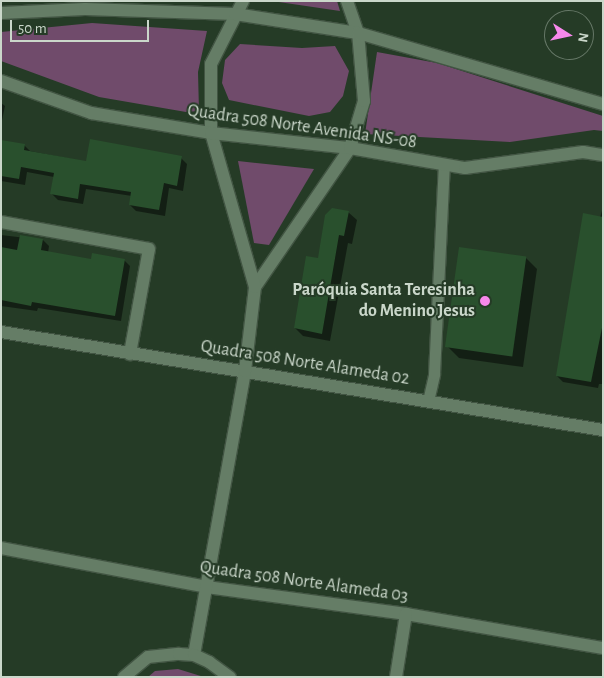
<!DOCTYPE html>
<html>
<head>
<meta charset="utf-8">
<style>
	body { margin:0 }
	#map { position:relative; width:604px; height:678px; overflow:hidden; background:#253b26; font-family:"Alegreya Sans",sans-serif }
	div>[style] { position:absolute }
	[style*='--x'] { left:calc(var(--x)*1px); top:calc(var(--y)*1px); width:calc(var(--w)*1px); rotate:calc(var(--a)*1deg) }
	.green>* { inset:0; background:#704b6b }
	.shadow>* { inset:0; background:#0007 }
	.building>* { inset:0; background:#29502d; transform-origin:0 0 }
	.roads { filter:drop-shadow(1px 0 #425543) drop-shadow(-1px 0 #425543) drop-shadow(0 1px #425543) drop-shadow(0 -1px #425543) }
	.service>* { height:11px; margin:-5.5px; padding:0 5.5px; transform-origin:5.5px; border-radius:5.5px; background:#657d66 }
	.minor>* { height:12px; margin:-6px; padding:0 6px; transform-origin:6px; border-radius:6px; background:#657d66 }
	.tertiary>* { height:12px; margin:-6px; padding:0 6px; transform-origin:6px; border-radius:6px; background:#657d66 }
	.dots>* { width:14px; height:14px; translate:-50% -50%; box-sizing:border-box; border:2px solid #253b26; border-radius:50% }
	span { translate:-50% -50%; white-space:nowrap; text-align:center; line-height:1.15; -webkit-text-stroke:4px #253b26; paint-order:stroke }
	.street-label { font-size:18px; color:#cad7ca }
	.poi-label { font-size:18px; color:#cad7ca; font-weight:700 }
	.right { translate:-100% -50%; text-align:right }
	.frame { position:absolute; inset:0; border:2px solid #cad7ca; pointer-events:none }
	.north { position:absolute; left:544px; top:10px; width:50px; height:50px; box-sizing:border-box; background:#253b26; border:1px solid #677968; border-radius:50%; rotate:100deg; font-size:14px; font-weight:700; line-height:20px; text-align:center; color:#cad7ca }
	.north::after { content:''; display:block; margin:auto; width:18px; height:22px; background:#f788eb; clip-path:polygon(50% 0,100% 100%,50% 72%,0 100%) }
	.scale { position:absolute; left:10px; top:20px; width:139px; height:22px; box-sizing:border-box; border:2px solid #cad7ca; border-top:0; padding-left:6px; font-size:15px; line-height:18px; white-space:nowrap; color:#cad7ca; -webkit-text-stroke:4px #253b26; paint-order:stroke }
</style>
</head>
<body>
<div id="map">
	<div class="green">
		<div style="clip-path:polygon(272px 1px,337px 1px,340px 11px)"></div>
		<div style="clip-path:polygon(92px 23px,207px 31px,198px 72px,199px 111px,186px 112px,99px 97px,1px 61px,1px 32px)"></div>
		<div style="clip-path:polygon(240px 44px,302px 48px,335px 46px,349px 71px,343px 96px,330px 112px,309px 116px,229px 100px,222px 83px,225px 60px)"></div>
		<div style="clip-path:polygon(377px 52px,437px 63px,603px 116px,603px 131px,594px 130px,510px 142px,365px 134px)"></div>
		<div style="clip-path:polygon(238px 161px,314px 169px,269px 245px,254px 243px)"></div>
		<div style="clip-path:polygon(178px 669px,204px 677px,148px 677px,155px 671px)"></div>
	</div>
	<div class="shadow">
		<div style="clip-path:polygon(1px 103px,5px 106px,1px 125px)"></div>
		<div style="clip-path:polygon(1px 142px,24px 145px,30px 151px,87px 162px,181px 158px,187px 164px,183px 191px,169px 188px,165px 216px,136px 211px,130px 205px,132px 196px,86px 189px,83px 204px,58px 200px,52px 194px,54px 177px,27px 172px,25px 185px,1px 181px)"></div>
		<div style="clip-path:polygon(603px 207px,603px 384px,599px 384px,598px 388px,563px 382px,557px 376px)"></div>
		<div style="clip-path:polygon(348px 212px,357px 220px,352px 244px,348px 243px,330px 341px,303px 336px,295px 328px,319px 259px)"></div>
		<div style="clip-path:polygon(1px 235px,43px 240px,49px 246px,48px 253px,92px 261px,124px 260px,130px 266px,121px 321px,38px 308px,37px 311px,1px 306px)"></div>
		<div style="clip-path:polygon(525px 257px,537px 269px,523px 367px,459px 358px,447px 346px)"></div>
	</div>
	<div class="building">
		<div style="clip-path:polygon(90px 139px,182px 156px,177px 186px,164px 183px,159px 210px,129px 205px,131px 192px,80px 184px,78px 199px,50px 194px,54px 173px,21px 167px,19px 179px,1px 176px,1px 140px,25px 144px,24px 150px,86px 161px)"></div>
		<div style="clip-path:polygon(332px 208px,349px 211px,344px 236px,339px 235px,322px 334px,294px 328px,306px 256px,318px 258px,325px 215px)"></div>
		<div style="clip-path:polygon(583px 213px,603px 217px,603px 323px,591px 382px,556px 376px)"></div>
		<div style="clip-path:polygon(20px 235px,43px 239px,41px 250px,91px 259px,92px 253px,125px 259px,115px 316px,32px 302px,31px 306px,1px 300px,1px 247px,17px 250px)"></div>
		<div style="left:459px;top:247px;width:68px;height:101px;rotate:8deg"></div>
	</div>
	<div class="roads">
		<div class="service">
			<div style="--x:428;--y:401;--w:28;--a:-77"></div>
			<div style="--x:434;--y:374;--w:209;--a:-87.3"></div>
		</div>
		<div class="minor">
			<div style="--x:1;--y:222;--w:150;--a:10.3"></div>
			<div style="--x:149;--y:249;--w:107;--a:100.3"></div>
			<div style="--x:255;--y:287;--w:168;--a:-55.6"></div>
			<div style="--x:350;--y:148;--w:49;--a:-73.4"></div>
			<div style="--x:364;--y:101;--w:68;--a:-95"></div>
			<div style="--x:358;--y:33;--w:34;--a:-109"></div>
			<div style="--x:1;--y:332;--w:610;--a:9.25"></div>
			<div style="--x:1;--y:548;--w:210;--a:10.7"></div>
			<div style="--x:207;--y:587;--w:201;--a:7.7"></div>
			<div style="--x:406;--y:614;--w:200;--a:9.8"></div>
			<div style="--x:194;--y:655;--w:289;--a:-79.8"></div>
			<div style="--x:245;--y:371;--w:85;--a:-83.2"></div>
			<div style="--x:255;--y:287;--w:160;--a:-105.9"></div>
			<div style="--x:211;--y:133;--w:69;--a:-90"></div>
			<div style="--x:211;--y:64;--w:71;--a:-63.1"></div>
			<div style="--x:124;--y:677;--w:31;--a:-40"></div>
			<div style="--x:148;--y:657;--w:31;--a:-6"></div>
			<div style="--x:179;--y:654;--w:15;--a:4"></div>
			<div style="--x:194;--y:655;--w:17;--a:25"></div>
			<div style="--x:209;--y:662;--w:26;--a:36"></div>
			<div style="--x:396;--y:677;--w:64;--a:-81"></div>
		</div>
		<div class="tertiary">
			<div style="--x:1;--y:13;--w:84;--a:-2.7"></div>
			<div style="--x:85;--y:9;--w:150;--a:1.9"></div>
			<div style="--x:235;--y:14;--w:124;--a:8.8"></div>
			<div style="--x:358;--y:33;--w:255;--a:16.2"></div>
			<div style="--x:1;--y:81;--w:96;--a:19.6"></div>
			<div style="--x:91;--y:113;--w:122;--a:9.5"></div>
			<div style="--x:211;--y:133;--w:140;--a:6.2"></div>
			<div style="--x:350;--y:148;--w:117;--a:9.9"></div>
			<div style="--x:465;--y:168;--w:119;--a:-7.7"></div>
			<div style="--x:583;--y:152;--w:20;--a:9"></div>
		</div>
	</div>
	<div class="dots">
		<div style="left:485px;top:301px;background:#f788eb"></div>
	</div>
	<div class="street-label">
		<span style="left:302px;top:127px;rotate:8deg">Quadra 508 Norte Avenida NS-08</span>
		<span style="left:305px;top:363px;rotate:9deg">Quadra 508 Norte Alameda 02</span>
		<span style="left:304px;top:582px;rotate:8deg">Quadra 508 Norte Alameda 03</span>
	</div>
	<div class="poi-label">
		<span class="right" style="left:475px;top:301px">Paróquia Santa Teresinha<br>do Menino Jesus</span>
	</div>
	<div class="frame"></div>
	<div class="north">N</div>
	<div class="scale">50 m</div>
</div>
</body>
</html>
